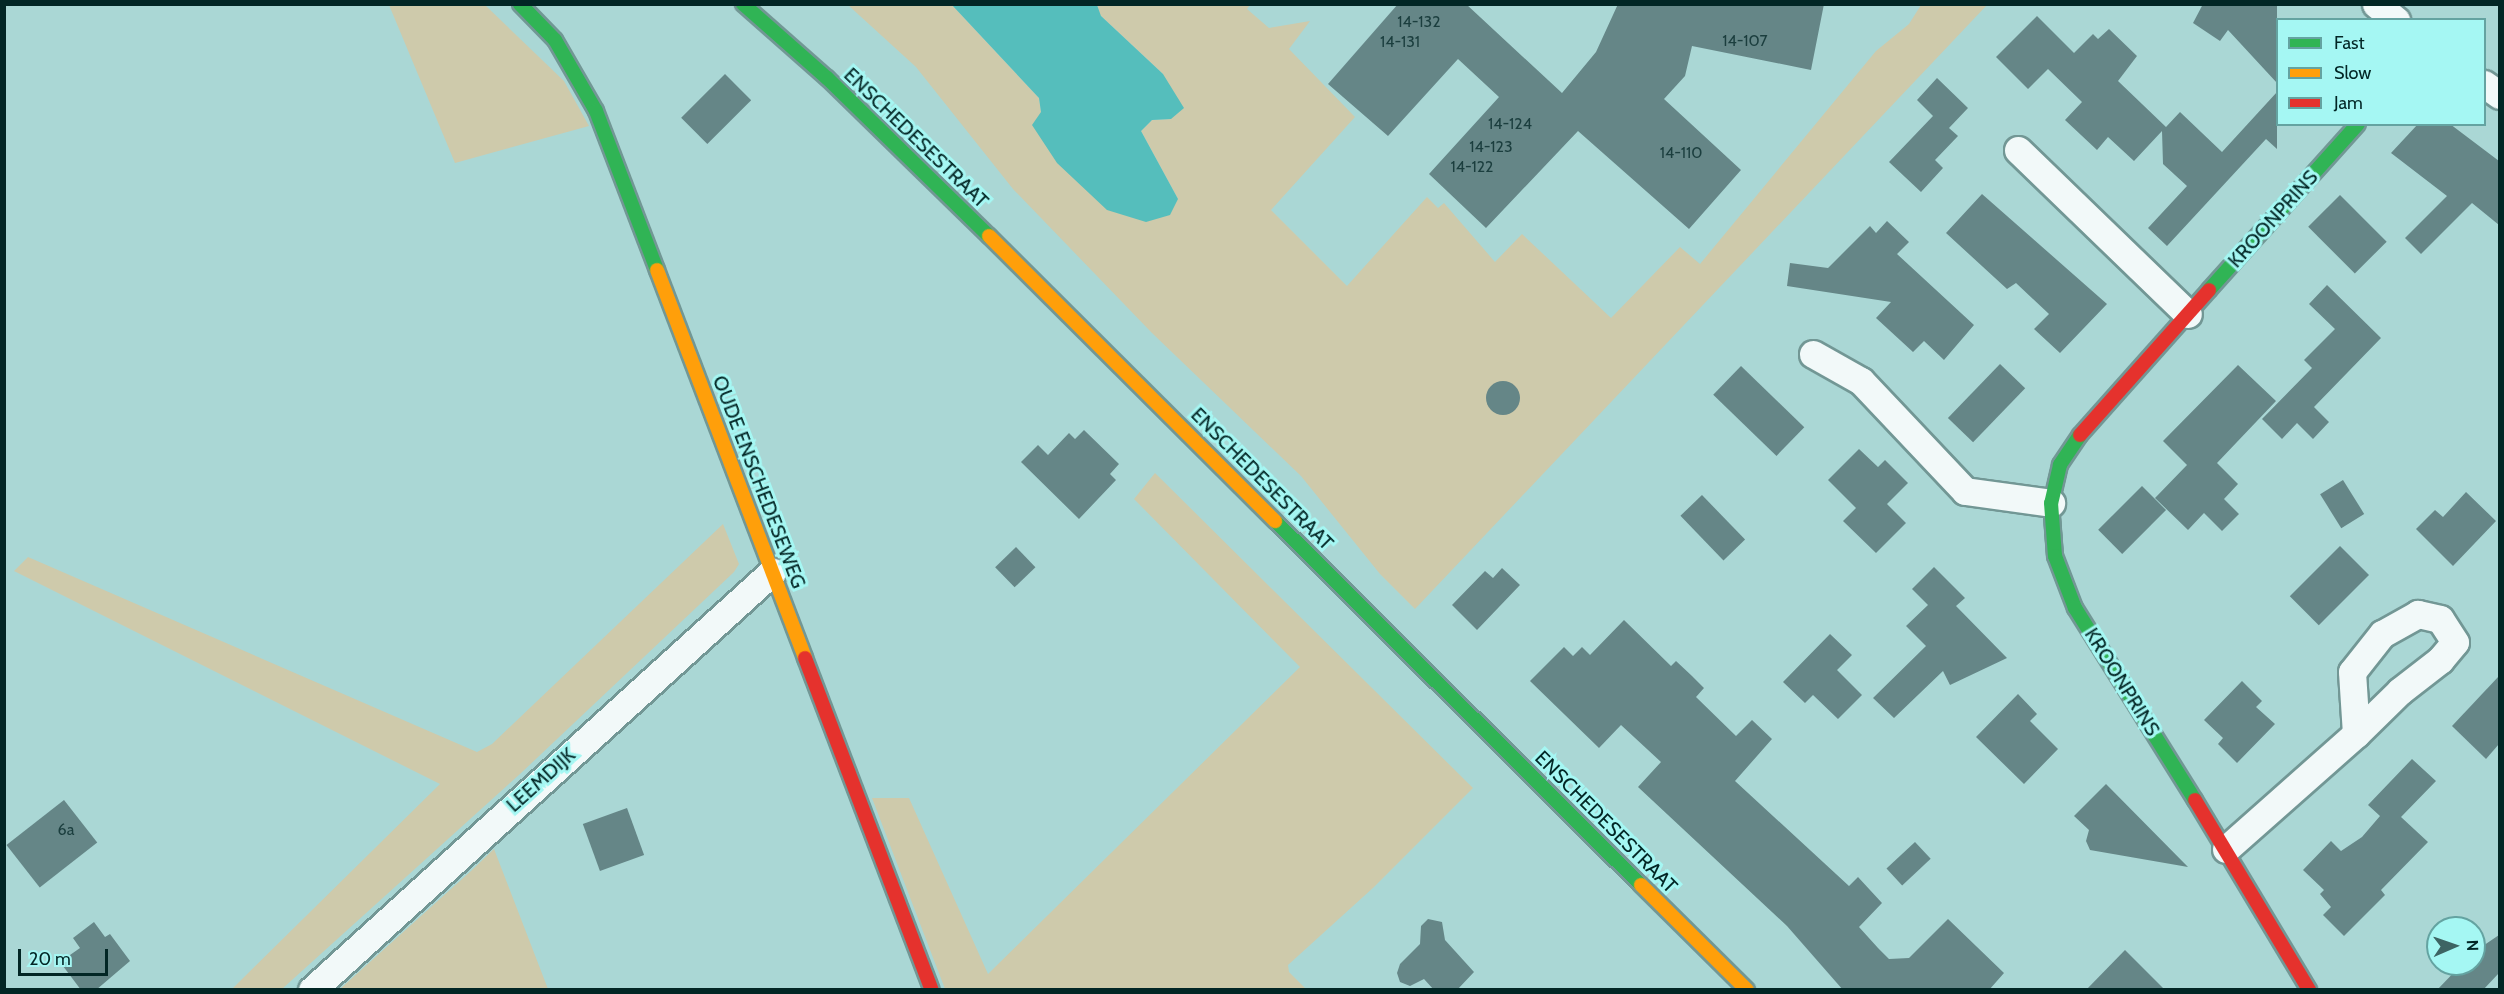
<!DOCTYPE html>
<html>
<head>
<meta charset="utf-8">
<style>
	body { margin:0 }
	#map { position:relative; width:2504px; height:994px; overflow:hidden; background:#aad7d5; font-family:Cabin,sans-serif }
	div>[style] { position:absolute }
	[style*='--x'] { left:calc(var(--x)*1px); top:calc(var(--y)*1px); width:calc(var(--w)*1px); rotate:calc(var(--a)*1deg) }
	.green>* { inset:0; background:#cecaab }
	.water>* { inset:0; background:#55bebc }
	.building>* { inset:0; background:#658687; transform-origin:0 0 }
	.round { border-radius:50% }
	.roads { filter:drop-shadow(2px 0 #729795) drop-shadow(-2px 0 #729795) drop-shadow(0 2px #729795) drop-shadow(0 -2px #729795) }
	.street>* { height:27px; margin:-13.5px; padding:0 13.5px; transform-origin:13.5px; border-radius:13.5px; background:#f2f9f9 }
	.fast>* { height:14px; margin:-7px; padding:0 7px; transform-origin:7px; border-radius:7px; background:#30b455 }
	.slow>* { height:14px; margin:-7px; padding:0 7px; transform-origin:7px; border-radius:7px; background:#ff9f0a }
	.jam>* { height:14px; margin:-7px; padding:0 7px; transform-origin:7px; border-radius:7px; background:#e5322d }
	span { translate:-50% -50%; white-space:nowrap; text-align:center; line-height:1.15; -webkit-text-stroke:6px #a5f7f3; paint-order:stroke }
	.number-label { font-size:16px; color:#1b3e3e }
	.number-label span { -webkit-text-stroke-width:0 }
	.street-label { font-size:20px; color:#022625 }
	.frame { position:absolute; inset:0; border:6px solid #022625; pointer-events:none }
	.legend { position:absolute; left:2276px; top:18px; width:210px; height:108px; box-sizing:border-box; background:#a5f7f3; border:2px solid #64a3a1; margin:0; padding:8px 10px; list-style:none; font-size:18px; color:#022625 }
	.legend li { display:flex; align-items:center; gap:12px; height:30px }
	.legend b { width:30px; border:2px solid #64a3a1 }
	.north { position:absolute; left:2426px; top:916px; width:60px; height:60px; box-sizing:border-box; background:#a5f7f3; border:2px solid #64a3a1; border-radius:50%; rotate:88deg; font-size:16px; font-weight:700; line-height:24px; text-align:center; color:#022625 }
	.north::after { content:''; display:block; margin:auto; width:21px; height:27px; background:#3d6463; clip-path:polygon(50% 0,100% 100%,50% 72%,0 100%) }
	.scale { position:absolute; left:18px; top:949px; width:90px; height:27px; box-sizing:border-box; border:3px solid #022625; border-top:0; padding-left:8px; font-size:18px; line-height:21px; white-space:nowrap; color:#022625; -webkit-text-stroke:4px #a5f7f3; paint-order:stroke }
</style>
</head>
<body>
<div id="map">
	<div class="green">
		<div style="clip-path:polygon(389px 5px,485px 5px,564px 81px,589px 126px,455px 163px)"></div>
		<div style="clip-path:polygon(848px 5px,952px 5px,1039px 98px,1041px 112px,1178px 199px,1141px 131px,1152px 120px,1171px 119px,1163px 74px,1100px 15px,1097px 5px,1250px 5px,1247px 9px,1269px 28px,1310px 21px,1289px 49px,1355px 117px,1271px 210px,1347px 286px,1427px 197px,1438px 208px,1444px 203px,1495px 262px,1522px 234px,1611px 318px,1680px 247px,1700px 264px,1876px 51px,1909px 24px,1921px 5px,1987px 5px,1415px 609px,1380px 574px,1301px 476px,1152px 333px,1013px 189px,916px 67px)"></div>
		<div style="clip-path:polygon(1155px 473px,1473px 788px,1374px 887px,1288px 965px,1289px 972px,1307px 990px,945px 989px,872px 798px,909px 798px,988px 974px,1300px 667px,1134px 499px)"></div>
		<div style="clip-path:polygon(723px 524px,739px 564px,734px 572px,520px 774px,282px 989px,232px 989px,440px 784px,14px 571px,28px 557px,477px 752px,492px 744px)"></div>
		<div style="clip-path:polygon(494px 849px,548px 989px,340px 989px,471px 871px)"></div>
	</div>
	<div class="water">
		<div style="clip-path:polygon(952px 5px,1097px 5px,1101px 16px,1163px 74px,1184px 108px,1171px 119px,1152px 120px,1141px 131px,1178px 199px,1170px 215px,1146px 222px,1107px 210px,1057px 163px,1032px 125px,1041px 112px,1039px 98px)"></div>
	</div>
	<div class="building">
		<div style="clip-path:polygon(1398px 4px,1466px 4px,1562px 93px,1596px 52px,1618px 4px,1824px 4px,1811px 70px,1692px 46px,1685px 76px,1664px 99px,1741px 170px,1689px 229px,1578px 131px,1486px 228px,1429px 174px,1499px 97px,1458px 59px,1388px 136px,1328px 84px)"></div>
		<div style="clip-path:polygon(2203px 4px,2277px 4px,2277px 83px,2228px 30px,2220px 41px,2193px 23px)"></div>
		<div style="clip-path:polygon(2037px 16px,2074px 53px,2093px 34px,2098px 39px,2109px 29px,2137px 56px,2118px 81px,2166px 127px,2180px 112px,2222px 152px,2277px 92px,2277px 149px,2266px 139px,2167px 246px,2148px 228px,2187px 186px,2163px 164px,2162px 131px,2134px 161px,2108px 137px,2097px 150px,2065px 120px,2082px 102px,2048px 69px,2028px 89px,1996px 57px)"></div>
		<div style="left:725px;top:74px;width:37px;height:62px;rotate:45deg"></div>
		<div style="clip-path:polygon(1937px 78px,1968px 108px,1949px 128px,1958px 136px,1935px 160px,1943px 168px,1921px 192px,1889px 162px,1933px 116px,1917px 100px)"></div>
		<div style="clip-path:polygon(2418px 124px,2450px 124px,2499px 161px,2499px 225px,2472px 203px,2421px 254px,2405px 238px,2447px 196px,2391px 153px)"></div>
		<div style="clip-path:polygon(1982px 194px,2107px 304px,2060px 353px,2034px 329px,2049px 314px,2016px 283px,2007px 289px,1946px 233px)"></div>
		<div style="left:2340px;top:195px;width:66px;height:45px;rotate:45deg"></div>
		<div style="clip-path:polygon(1887px 221px,1909px 242px,1897px 254px,1974px 325px,1944px 360px,1924px 341px,1913px 352px,1876px 318px,1891px 302px,1787px 286px,1790px 263px,1828px 268px,1870px 226px,1876px 233px)"></div>
		<div style="clip-path:polygon(2327px 285px,2381px 338px,2314px 407px,2329px 422px,2313px 439px,2297px 423px,2282px 439px,2262px 419px,2312px 368px,2304px 360px,2335px 329px,2309px 304px)"></div>
		<div style="left:2000px;top:364px;width:35px;height:75px;rotate:44deg"></div>
		<div style="clip-path:polygon(2238px 365px,2276px 401px,2217px 463px,2238px 484px,2224px 499px,2239px 514px,2222px 531px,2204px 513px,2188px 530px,2155px 498px,2187px 465px,2163px 441px)"></div>
		<div style="left:1741px;top:366px;width:88px;height:40px;rotate:44deg"></div>
		<div class="round" style="left:1486px;top:381px;width:34px;height:34px"></div>
		<div style="clip-path:polygon(1084px 430px,1119px 464px,1110px 474px,1116px 480px,1079px 519px,1021px 462px,1038px 445px,1048px 455px,1069px 433px,1075px 439px)"></div>
		<div style="clip-path:polygon(1859px 449px,1878px 467px,1885px 460px,1908px 483px,1887px 504px,1906px 523px,1876px 553px,1843px 521px,1856px 508px,1828px 480px)"></div>
		<div style="left:2343px;top:480px;width:40px;height:27px;rotate:58deg"></div>
		<div style="left:2142px;top:486px;width:34px;height:62px;rotate:45deg"></div>
		<div style="clip-path:polygon(2466px 492px,2496px 521px,2453px 566px,2416px 529px,2435px 510px,2443px 517px)"></div>
		<div style="left:1702px;top:495px;width:62px;height:30px;rotate:46deg"></div>
		<div style="left:2340px;top:546px;width:41px;height:71px;rotate:45deg"></div>
		<div style="left:1016px;top:547px;width:28px;height:29px;rotate:46deg"></div>
		<div style="clip-path:polygon(1934px 567px,1965px 598px,1956px 606px,2007px 658px,1950px 685px,1943px 671px,1894px 718px,1873px 698px,1926px 646px,1906px 626px,1928px 605px,1912px 589px)"></div>
		<div style="clip-path:polygon(1502px 568px,1520px 585px,1477px 630px,1452px 605px,1485px 571px,1493px 578px)"></div>
		<div style="clip-path:polygon(1624px 620px,1671px 666px,1676px 661px,1692px 676px,1704px 688px,1696px 697px,1736px 736px,1752px 720px,1772px 739px,1735px 781px,1849px 886px,1858px 877px,1882px 903px,1859px 927px,1878px 948px,1889px 959px,1909px 958px,1948px 919px,2004px 973px,1989px 990px,1843px 990px,1787px 926px,1638px 787px,1661px 762px,1621px 725px,1599px 748px,1530px 681px,1564px 647px,1573px 656px,1582px 647px,1590px 655px)"></div>
		<div style="clip-path:polygon(1830px 634px,1852px 655px,1837px 670px,1862px 695px,1838px 719px,1813px 695px,1805px 703px,1783px 682px)"></div>
		<div style="clip-path:polygon(2499px 676px,2499px 744px,2486px 759px,2452px 726px)"></div>
		<div style="clip-path:polygon(2242px 681px,2262px 701px,2256px 707px,2275px 724px,2237px 763px,2218px 744px,2223px 738px,2204px 720px)"></div>
		<div style="clip-path:polygon(2018px 694px,2037px 714px,2030px 721px,2058px 749px,2024px 784px,1976px 737px)"></div>
		<div style="clip-path:polygon(2412px 759px,2436px 781px,2401px 817px,2428px 842px,2381px 890px,2385px 895px,2344px 936px,2323px 915px,2331px 907px,2320px 894px,2324px 890px,2303px 870px,2331px 841px,2341px 851px,2362px 837px,2380px 816px,2368px 805px)"></div>
		<div style="clip-path:polygon(2106px 784px,2188px 867px,2090px 850px,2086px 841px,2089px 830px,2074px 816px)"></div>
		<div style="left:64px;top:800px;width:54px;height:73px;rotate:52deg"></div>
		<div style="left:627px;top:808px;width:50px;height:47px;rotate:70deg"></div>
		<div style="left:1915px;top:842px;width:23px;height:39px;rotate:47deg"></div>
		<div style="clip-path:polygon(1428px 919px,1442px 922px,1445px 940px,1474px 972px,1457px 990px,1434px 990px,1424px 979px,1410px 986px,1400px 982px,1397px 973px,1400px 964px,1420px 944px,1421px 926px)"></div>
		<div style="clip-path:polygon(94px 922px,105px 937px,110px 934px,130px 961px,96px 990px,81px 990px,60px 962px,80px 948px,73px 938px)"></div>
		<div style="clip-path:polygon(2499px 935px,2499px 973px,2483px 990px,2437px 990px,2462px 964px,2474px 964px,2474px 952px)"></div>
		<div style="clip-path:polygon(2125px 950px,2165px 990px,2086px 990px)"></div>
	</div>
	<div class="roads">
		<div class="street">
			<div style="--x:2376;--y:4;--w:26;--a:39"></div>
			<div style="--x:2484;--y:84;--w:19;--a:35"></div>
			<div style="--x:2018;--y:150;--w:236;--a:44"></div>
			<div style="--x:1813;--y:354;--w:55;--a:29.4"></div>
			<div style="--x:1861;--y:381;--w:151;--a:46.6"></div>
			<div style="--x:1965;--y:491;--w:87;--a:7.9"></div>
			<div style="--x:2226;--y:849;--w:174;--a:-41.5"></div>
			<div style="--x:2356;--y:734;--w:62;--a:-44.3"></div>
			<div style="--x:2400;--y:691;--w:51;--a:-37.8"></div>
			<div style="--x:2440;--y:660;--w:23;--a:-50"></div>
			<div style="--x:2455;--y:642;--w:27;--a:-123"></div>
			<div style="--x:2440;--y:619;--w:23;--a:-167"></div>
			<div style="--x:2418;--y:614;--w:41;--a:150.9"></div>
			<div style="--x:2382;--y:634;--w:48;--a:128.3"></div>
			<div style="--x:2352;--y:672;--w:62;--a:86.3"></div>
			<div style="--x:312;--y:990;--w:622;--a:-42.26"></div>
		</div>
		<div class="fast">
			<div style="--x:520;--y:4;--w:50;--a:45.8"></div>
			<div style="--x:555;--y:40;--w:82;--a:60"></div>
			<div style="--x:596;--y:111;--w:170;--a:69"></div>
			<div style="--x:743;--y:4;--w:112;--a:41.4"></div>
			<div style="--x:827;--y:78;--w:226;--a:44.3"></div>
			<div style="--x:2209;--y:290;--w:223;--a:-48.1"></div>
			<div style="--x:2080;--y:435;--w:36;--a:124"></div>
			<div style="--x:2060;--y:465;--w:39;--a:103"></div>
			<div style="--x:2051;--y:503;--w:53;--a:85.7"></div>
			<div style="--x:2055;--y:556;--w:56;--a:69"></div>
			<div style="--x:2075;--y:608;--w:226;--a:58"></div>
			<div style="--x:1275;--y:521;--w:516;--a:44.84"></div>
		</div>
		<div class="slow">
			<div style="--x:989;--y:236;--w:404;--a:44.9"></div>
			<div style="--x:657;--y:270;--w:415;--a:69.1"></div>
			<div style="--x:1641;--y:885;--w:149;--a:44.7"></div>
		</div>
		<div class="jam">
			<div style="--x:2080;--y:435;--w:194;--a:-48.3"></div>
			<div style="--x:805;--y:658;--w:355;--a:69.1"></div>
			<div style="--x:2195;--y:800;--w:222;--a:59"></div>
		</div>
	</div>
	<div class="number-label">
		<span style="left:1419px;top:22px">14-132</span>
		<span style="left:1745px;top:41px">14-107</span>
		<span style="left:1400px;top:42px">14-131</span>
		<span style="left:1510px;top:124px">14-124</span>
		<span style="left:1491px;top:147px">14-123</span>
		<span style="left:1681px;top:153px">14-110</span>
		<span style="left:1472px;top:167px">14-122</span>
		<span style="left:66px;top:830px">6a</span>
	</div>
	<div class="street-label">
		<span style="left:916px;top:138px;rotate:44deg">ENSCHEDESESTRAAT</span>
		<span style="left:2273px;top:219px;rotate:-48deg">KROONPRINS</span>
		<span style="left:1262px;top:479px;rotate:45deg">ENSCHEDESESTRAAT</span>
		<span style="left:759px;top:482px;rotate:69deg">OUDE ENSCHEDESEWEG</span>
		<span style="left:2122px;top:682px;rotate:58deg">KROONPRINS</span>
		<span style="left:541px;top:780px;rotate:-42deg">LEEMDIJK</span>
		<span style="left:1606px;top:822px;rotate:45deg">ENSCHEDESESTRAAT</span>
	</div>
	<div class="frame"></div>
	<ul class="legend">
	<li><b style="height:8px;background:#30b455"></b>Fast</li>
	<li><b style="height:8px;background:#ff9f0a"></b>Slow</li>
	<li><b style="height:8px;background:#e5322d"></b>Jam</li>
	</ul>
	<div class="north">N</div>
	<div class="scale">20 m</div>
</div>
</body>
</html>
